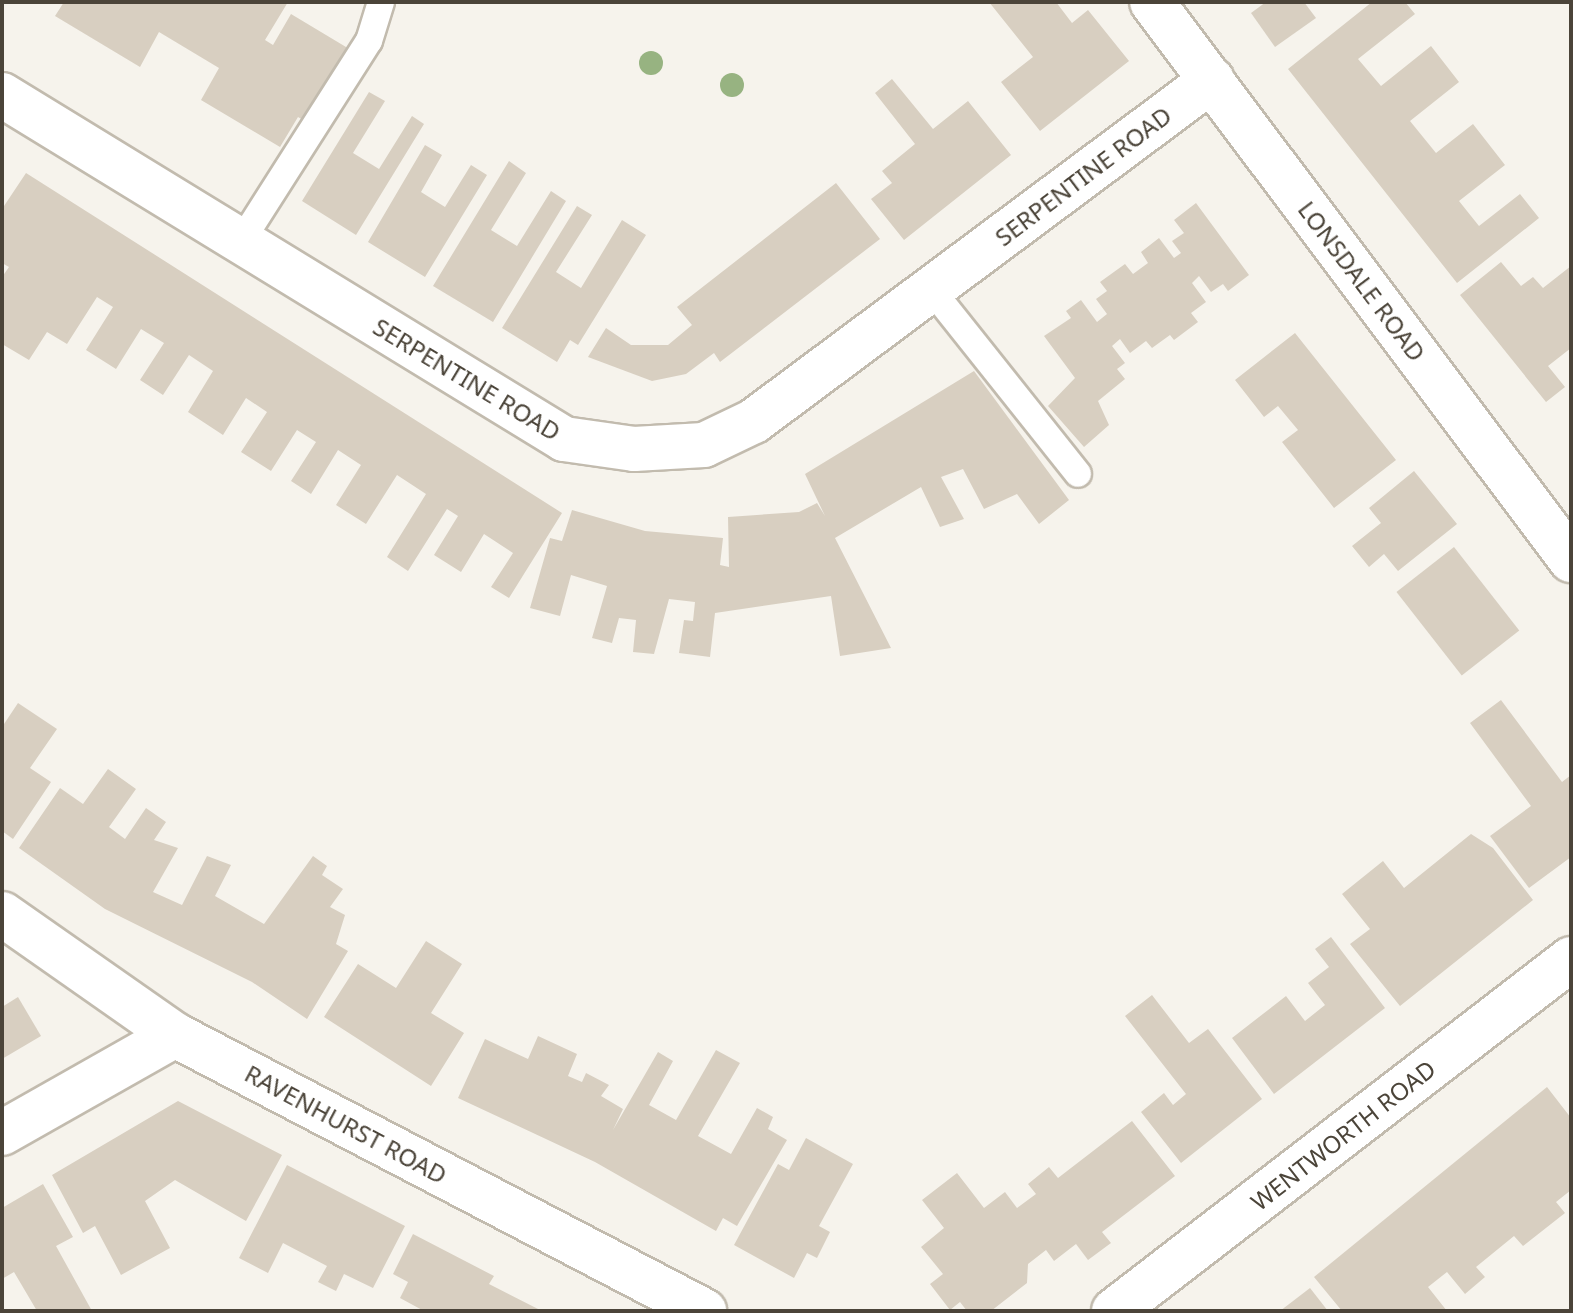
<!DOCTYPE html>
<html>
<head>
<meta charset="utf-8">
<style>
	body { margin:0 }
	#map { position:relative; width:1573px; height:1313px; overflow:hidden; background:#f6f3ec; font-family:"Noto Sans",sans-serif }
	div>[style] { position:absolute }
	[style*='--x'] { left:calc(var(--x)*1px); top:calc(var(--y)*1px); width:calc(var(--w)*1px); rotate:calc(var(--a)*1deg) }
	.building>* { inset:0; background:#d8cfc1; transform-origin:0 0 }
	.roads { filter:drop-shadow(2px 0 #c2bbae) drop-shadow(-2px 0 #c2bbae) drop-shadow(0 2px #c2bbae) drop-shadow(0 -2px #c2bbae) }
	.service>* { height:26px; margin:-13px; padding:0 13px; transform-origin:13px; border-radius:13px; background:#fff }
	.minor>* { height:44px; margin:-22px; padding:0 22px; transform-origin:22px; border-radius:22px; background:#fff }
	.trees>* { width:24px; height:24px; margin:-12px; border-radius:50%; background:#97b381 }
	span { translate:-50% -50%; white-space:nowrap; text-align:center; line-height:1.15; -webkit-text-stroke:6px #fff; paint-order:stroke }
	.street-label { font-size:24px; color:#4b4439 }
	.frame { position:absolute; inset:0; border:4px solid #4b4439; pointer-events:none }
</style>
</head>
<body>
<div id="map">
	<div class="building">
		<div style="clip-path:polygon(64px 2px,288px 2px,265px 40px,273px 45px,291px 14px,351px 50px,308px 123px,298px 117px,280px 147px,201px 100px,219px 68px,159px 32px,140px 67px,55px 16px)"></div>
		<div style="clip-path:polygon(989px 2px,1056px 2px,1072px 23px,1088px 10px,1129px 61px,1040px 131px,1001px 82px,1033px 57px)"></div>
		<div style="clip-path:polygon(1266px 2px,1304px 2px,1316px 18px,1275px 47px,1251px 13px)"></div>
		<div style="clip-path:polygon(1372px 2px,1405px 2px,1415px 14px,1358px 59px,1381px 86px,1431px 46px,1459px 82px,1410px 121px,1436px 153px,1473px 124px,1505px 165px,1459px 201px,1479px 226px,1520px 194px,1539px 218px,1457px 283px,1288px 69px)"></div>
		<div style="clip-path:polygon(892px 79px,933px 129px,968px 101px,1011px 155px,904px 240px,871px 199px,892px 183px,882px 171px,915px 144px,875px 93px)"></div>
		<div style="clip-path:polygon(369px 92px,385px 101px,353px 153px,379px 169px,412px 116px,424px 124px,356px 235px,302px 201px)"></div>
		<div style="clip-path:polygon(425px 145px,442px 155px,421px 192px,445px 207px,471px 165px,487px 175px,425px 277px,368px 242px)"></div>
		<div style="clip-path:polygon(509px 161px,526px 173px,491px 230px,517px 246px,551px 191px,566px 201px,493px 322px,433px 286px)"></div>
		<div style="clip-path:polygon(26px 173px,562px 513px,509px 598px,491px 587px,513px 553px,484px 534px,461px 572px,434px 555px,458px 516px,447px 509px,408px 571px,387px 557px,426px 494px,397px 475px,366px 524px,336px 505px,361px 465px,338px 450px,311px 494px,291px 481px,316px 442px,297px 430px,271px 471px,241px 452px,267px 412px,246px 398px,223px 435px,188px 412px,213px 371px,189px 355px,163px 395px,140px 380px,164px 343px,141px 329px,116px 369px,86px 350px,113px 307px,97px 297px,67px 344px,47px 332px,29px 360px,2px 344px,2px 277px,9px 267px,2px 263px,2px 209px)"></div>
		<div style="clip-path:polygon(836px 183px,880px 239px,720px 362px,714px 353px,686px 374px,652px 381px,588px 357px,606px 328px,631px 345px,668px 345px,692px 325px,677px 307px)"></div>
		<div style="clip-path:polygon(1196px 203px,1249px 275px,1228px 291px,1223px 284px,1211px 292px,1199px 276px,1192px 283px,1206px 302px,1191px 313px,1198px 322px,1174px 340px,1170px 335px,1152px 348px,1146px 341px,1130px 353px,1120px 339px,1112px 346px,1125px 363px,1117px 369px,1125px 379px,1098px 401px,1109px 425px,1084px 447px,1048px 406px,1075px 378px,1044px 336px,1071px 318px,1066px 311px,1081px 300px,1097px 322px,1107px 314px,1096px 299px,1107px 291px,1100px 282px,1125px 264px,1133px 274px,1148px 263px,1141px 252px,1159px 238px,1174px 258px,1181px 253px,1172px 241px,1184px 233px,1174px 220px)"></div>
		<div style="clip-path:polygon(577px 206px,592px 215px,556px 272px,581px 288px,622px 220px,646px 235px,578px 345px,570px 340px,557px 362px,502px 328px)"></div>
		<div style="clip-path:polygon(1501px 262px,1521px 286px,1533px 277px,1543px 288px,1571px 266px,1571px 348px,1548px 366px,1565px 387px,1546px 402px,1460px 295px)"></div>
		<div style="clip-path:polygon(1295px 333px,1396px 460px,1334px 508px,1282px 442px,1298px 430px,1278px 406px,1264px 417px,1235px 380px)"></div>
		<div style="clip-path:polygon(974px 371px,1069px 500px,1039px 524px,1017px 494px,984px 509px,963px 469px,941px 477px,964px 519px,940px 527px,921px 487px,835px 538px,891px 648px,840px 656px,831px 596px,715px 613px,710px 657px,679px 653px,684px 620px,693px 621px,695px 602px,669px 599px,654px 654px,633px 652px,636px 620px,619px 618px,612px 643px,592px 638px,607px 586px,571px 575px,560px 616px,530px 608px,550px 538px,562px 541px,572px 510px,645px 531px,723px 538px,720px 565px,729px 567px,728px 517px,799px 512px,817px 503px,825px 516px,805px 474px)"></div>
		<div style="clip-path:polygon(1414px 471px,1457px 524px,1398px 571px,1384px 554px,1369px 567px,1352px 546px,1381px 523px,1369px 508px)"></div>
		<div style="left:1454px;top:547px;width:106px;height:73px;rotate:52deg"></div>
		<div style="clip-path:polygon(1501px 700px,1562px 782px,1571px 775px,1571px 857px,1529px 888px,1490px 836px,1531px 806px,1470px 723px)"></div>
		<div style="clip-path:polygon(18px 703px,57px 729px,30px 768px,51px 782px,13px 839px,2px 831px,2px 727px)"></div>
		<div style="clip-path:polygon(108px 769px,136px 789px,109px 827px,125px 839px,146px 808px,166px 822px,154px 840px,178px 848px,153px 892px,182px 905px,207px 856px,231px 865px,215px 896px,264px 924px,313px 856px,327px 866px,322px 875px,343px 889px,330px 907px,345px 915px,336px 944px,348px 951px,307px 1019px,252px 982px,105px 909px,19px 848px,60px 788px,83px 804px)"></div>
		<div style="clip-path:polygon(1471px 834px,1493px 848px,1533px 900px,1400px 1006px,1350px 944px,1370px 929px,1342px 894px,1383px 861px,1404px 888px)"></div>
		<div style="clip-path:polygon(1331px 937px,1385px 1008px,1274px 1094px,1232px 1038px,1286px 996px,1305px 1021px,1325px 1005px,1308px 983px,1329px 967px,1315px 949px)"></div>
		<div style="clip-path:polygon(426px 941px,462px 964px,431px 1013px,464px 1033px,431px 1086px,324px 1017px,358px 964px,396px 988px)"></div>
		<div style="clip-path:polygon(1152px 995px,1189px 1043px,1208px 1029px,1262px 1099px,1181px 1163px,1141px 1112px,1164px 1093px,1173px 1105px,1186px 1094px,1125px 1016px)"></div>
		<div style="clip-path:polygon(18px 997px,41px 1036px,2px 1059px,2px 1007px)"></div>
		<div style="clip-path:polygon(538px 1036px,577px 1054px,568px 1076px,582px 1082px,586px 1073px,609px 1085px,601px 1096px,623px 1109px,613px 1130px,658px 1052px,673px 1061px,649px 1105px,676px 1120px,716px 1050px,740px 1063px,698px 1136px,731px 1154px,757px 1108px,773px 1117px,768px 1129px,787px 1140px,737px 1226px,723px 1218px,716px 1231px,595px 1162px,458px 1098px,485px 1039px,528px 1059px)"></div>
		<div style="clip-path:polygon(1547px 1087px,1571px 1118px,1571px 1190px,1556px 1202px,1565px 1213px,1523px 1246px,1514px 1236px,1476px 1267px,1485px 1277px,1465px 1294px,1447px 1272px,1428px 1287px,1447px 1311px,1342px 1311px,1314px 1277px)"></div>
		<div style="clip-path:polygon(178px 1101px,282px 1155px,246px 1221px,175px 1180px,145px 1201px,170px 1248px,121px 1275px,95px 1226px,83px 1233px,52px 1175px)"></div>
		<div style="clip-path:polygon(1132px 1121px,1175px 1176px,1102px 1232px,1111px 1243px,1088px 1260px,1076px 1244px,1054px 1261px,1046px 1250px,1028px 1264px,1027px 1283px,991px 1311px,967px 1311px,960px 1302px,950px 1310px,930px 1284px,943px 1274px,921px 1247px,944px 1228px,922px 1200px,957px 1173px,984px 1208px,1005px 1192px,1017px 1208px,1036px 1194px,1028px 1184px,1049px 1167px,1058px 1178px)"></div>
		<div style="clip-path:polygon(806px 1138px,853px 1164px,819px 1226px,830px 1232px,817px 1258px,807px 1253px,794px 1278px,734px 1245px,778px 1164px,789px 1170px)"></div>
		<div style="clip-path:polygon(287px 1165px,405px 1226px,373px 1288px,344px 1274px,336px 1291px,318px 1282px,327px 1266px,283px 1243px,268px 1273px,239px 1258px)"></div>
		<div style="clip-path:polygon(43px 1184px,73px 1237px,56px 1246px,92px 1311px,37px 1311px,14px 1272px,2px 1279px,2px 1208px)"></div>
		<div style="clip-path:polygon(413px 1234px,494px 1276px,489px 1284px,542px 1311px,424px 1311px,400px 1298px,408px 1282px,393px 1274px)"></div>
		<div style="clip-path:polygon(1310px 1288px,1328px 1311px,1280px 1311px)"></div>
	</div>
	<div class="roads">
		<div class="service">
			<div style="--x:242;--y:240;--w:236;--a:-57.5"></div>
			<div style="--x:369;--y:41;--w:41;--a:-72.9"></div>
			<div style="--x:931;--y:289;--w:236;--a:51.5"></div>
		</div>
		<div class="minor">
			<div style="--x:1152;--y:2;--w:698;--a:53.1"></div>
			<div style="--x:2;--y:95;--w:659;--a:31.47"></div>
			<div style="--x:564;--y:439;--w:71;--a:8.1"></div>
			<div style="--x:634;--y:449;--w:70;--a:-3.3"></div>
			<div style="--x:704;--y:445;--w:55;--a:-25.6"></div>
			<div style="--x:754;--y:421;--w:571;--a:-36.67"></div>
			<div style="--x:2;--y:914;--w:211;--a:35"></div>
			<div style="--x:175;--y:1035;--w:597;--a:27.55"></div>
			<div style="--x:2;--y:1133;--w:199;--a:-29.5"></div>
			<div style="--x:1114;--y:1311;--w:577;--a:-37.6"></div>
		</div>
	</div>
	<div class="trees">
		<div style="left:651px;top:63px"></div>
		<div style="left:732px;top:85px"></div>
	</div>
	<div class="street-label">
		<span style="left:1083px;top:176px;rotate:-37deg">SERPENTINE ROAD</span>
		<span style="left:1362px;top:281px;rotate:53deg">LONSDALE ROAD</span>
		<span style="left:467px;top:379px;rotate:31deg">SERPENTINE ROAD</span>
		<span style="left:346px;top:1124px;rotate:28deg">RAVENHURST ROAD</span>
		<span style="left:1343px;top:1135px;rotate:-38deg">WENTWORTH ROAD</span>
	</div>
	<div class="frame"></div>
</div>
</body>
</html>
